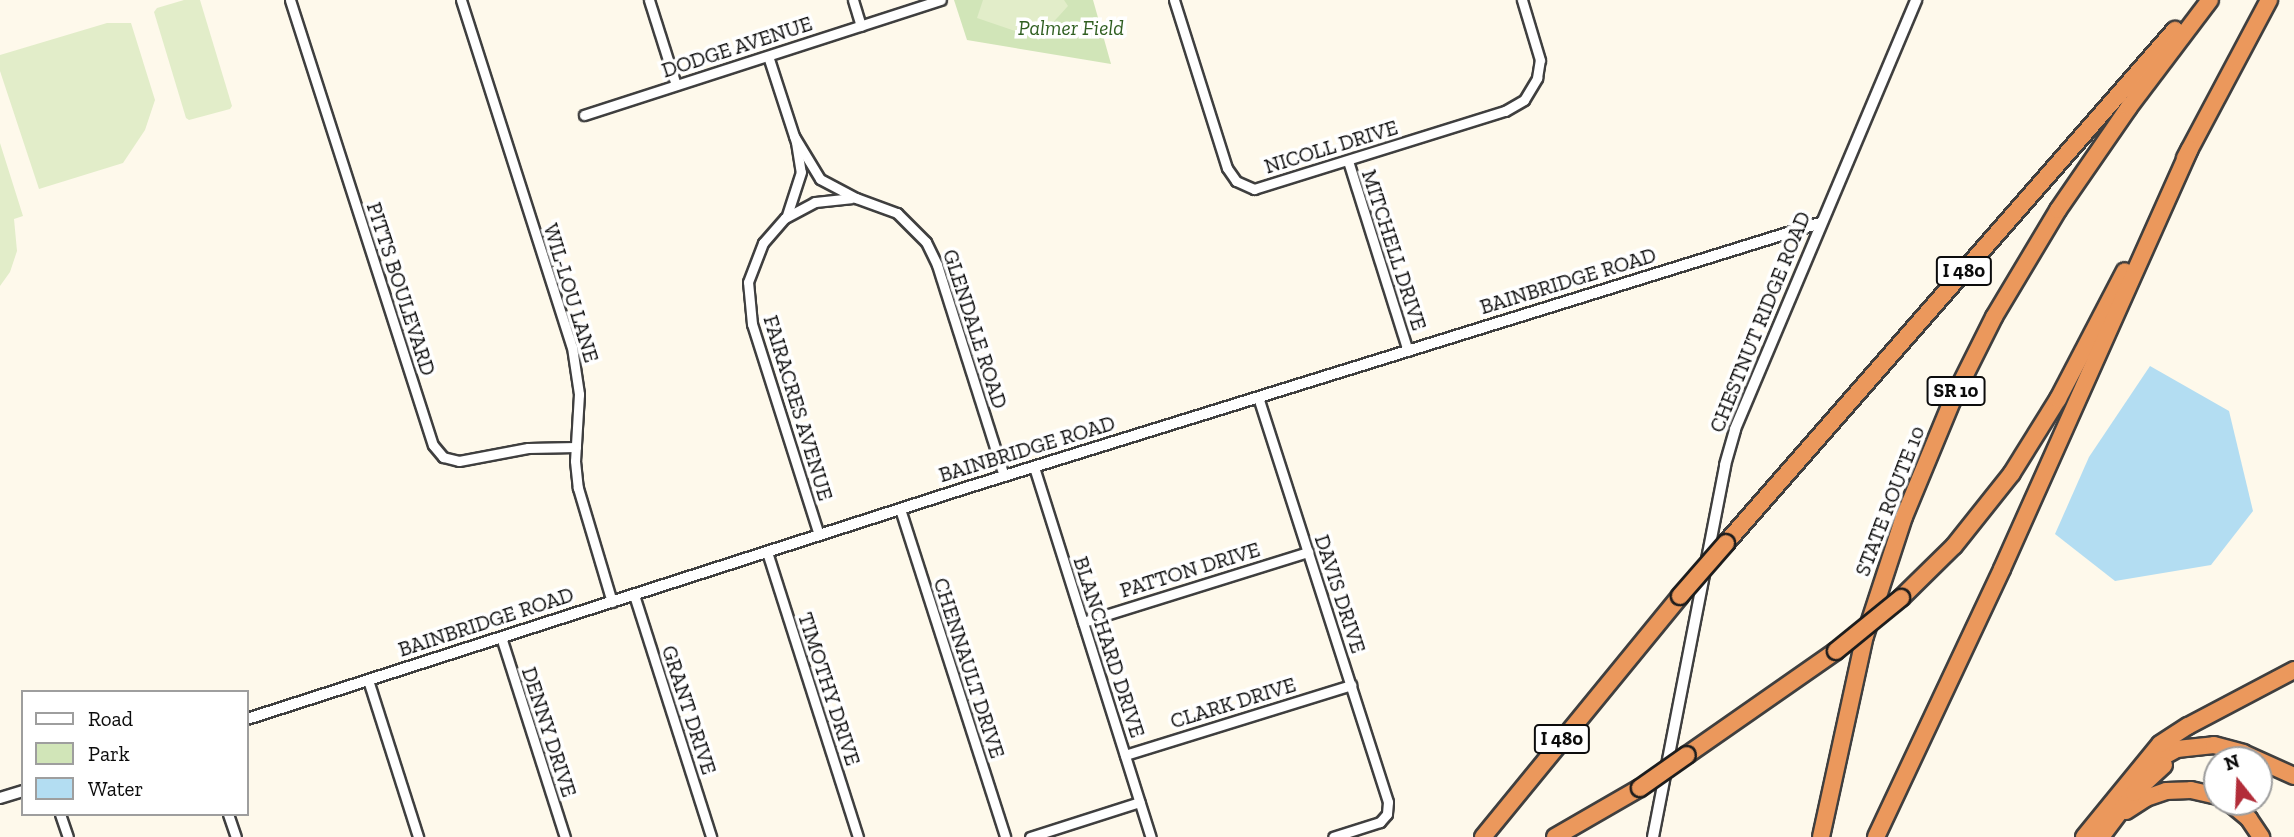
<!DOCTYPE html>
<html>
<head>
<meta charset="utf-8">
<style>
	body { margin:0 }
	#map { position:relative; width:2294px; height:837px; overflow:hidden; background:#fef9eb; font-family:"Zilla Slab",serif }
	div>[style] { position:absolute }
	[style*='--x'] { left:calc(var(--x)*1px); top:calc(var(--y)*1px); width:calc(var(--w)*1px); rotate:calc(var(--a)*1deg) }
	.green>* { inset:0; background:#d1e5b8 }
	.pitch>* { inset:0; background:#e2edc9 }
	.water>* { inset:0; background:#b3ddf2 }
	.roads { filter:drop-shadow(2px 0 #3f3f3f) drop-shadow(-2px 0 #3f3f3f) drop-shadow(0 2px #3f3f3f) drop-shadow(0 -2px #3f3f3f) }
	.minor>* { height:9px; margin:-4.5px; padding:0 4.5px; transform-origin:4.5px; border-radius:4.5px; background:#fff }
	.tertiary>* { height:10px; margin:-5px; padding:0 5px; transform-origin:5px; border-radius:5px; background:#fff }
	.motorway>* { height:16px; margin:-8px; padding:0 8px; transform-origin:8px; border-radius:8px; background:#eb985c }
	.bridges { filter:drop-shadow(2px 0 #1d1d1d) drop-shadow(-2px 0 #1d1d1d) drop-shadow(0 2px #1d1d1d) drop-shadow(0 -2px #1d1d1d) }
	.motorway-bridge>* { height:16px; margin:-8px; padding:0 8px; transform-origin:8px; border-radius:8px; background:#eb985c }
	span { translate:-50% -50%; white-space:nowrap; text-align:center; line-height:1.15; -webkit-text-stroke:7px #fff; paint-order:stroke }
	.shield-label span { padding:2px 5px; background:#fff; border:2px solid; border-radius:5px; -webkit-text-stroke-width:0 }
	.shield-label { font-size:19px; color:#0c0c0c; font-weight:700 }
	.park-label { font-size:21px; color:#305f21; font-style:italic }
	.street-label { font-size:21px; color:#0c0c0c }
	.legend { position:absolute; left:21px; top:690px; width:228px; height:126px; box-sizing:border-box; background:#fff; border:2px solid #9e9e9e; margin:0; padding:9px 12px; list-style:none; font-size:21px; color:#0c0c0c }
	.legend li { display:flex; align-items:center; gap:14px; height:35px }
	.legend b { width:35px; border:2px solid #9e9e9e }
	.north { position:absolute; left:2203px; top:746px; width:70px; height:70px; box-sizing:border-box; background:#fff; border:2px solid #9e9e9e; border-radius:50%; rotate:342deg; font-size:19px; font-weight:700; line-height:28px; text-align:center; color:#0c0c0c }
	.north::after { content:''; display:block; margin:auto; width:24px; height:32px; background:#b22d39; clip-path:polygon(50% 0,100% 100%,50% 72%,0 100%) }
</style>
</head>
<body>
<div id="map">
	<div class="green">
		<div style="clip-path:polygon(954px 0,1093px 0,1111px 64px,967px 40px)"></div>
	</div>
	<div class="pitch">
		<div style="clip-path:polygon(184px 0,200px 0,232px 106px,230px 109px,189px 120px,186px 118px,154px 12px,157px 8px)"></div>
		<div style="clip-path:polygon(983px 0,1064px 0,1068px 6px,1038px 39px,977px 18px)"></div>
		<div style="clip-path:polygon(107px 23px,131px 23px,155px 100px,145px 130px,123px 163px,39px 189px,0 71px,0 55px)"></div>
		<div style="clip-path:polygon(0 143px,23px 216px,14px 219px,17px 251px,10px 272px,0 286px)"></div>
	</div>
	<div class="water">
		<div style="clip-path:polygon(2150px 366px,2229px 411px,2253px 511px,2211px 565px,2115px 581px,2055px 534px,2089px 457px)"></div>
	</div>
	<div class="roads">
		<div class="minor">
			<div style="--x:290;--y:0;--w:467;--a:72.2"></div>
			<div style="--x:433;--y:445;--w:16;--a:50"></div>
			<div style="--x:443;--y:457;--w:16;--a:14"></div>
			<div style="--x:459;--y:461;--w:70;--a:-10.7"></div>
			<div style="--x:528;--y:448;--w:48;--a:-1.2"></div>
			<div style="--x:461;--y:0;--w:364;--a:72.3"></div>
			<div style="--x:572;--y:347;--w:48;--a:81.5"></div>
			<div style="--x:579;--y:394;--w:67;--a:93.4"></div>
			<div style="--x:575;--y:461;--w:27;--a:84"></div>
			<div style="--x:578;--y:488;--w:119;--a:73.4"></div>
			<div style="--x:649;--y:0;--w:89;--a:72.4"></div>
			<div style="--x:853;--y:0;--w:27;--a:73"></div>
			<div style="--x:1174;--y:0;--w:176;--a:72.5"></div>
			<div style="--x:1227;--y:168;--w:16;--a:55"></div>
			<div style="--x:1236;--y:181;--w:20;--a:24"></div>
			<div style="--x:1254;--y:189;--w:263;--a:-17.3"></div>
			<div style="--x:1505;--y:111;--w:22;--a:-30"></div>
			<div style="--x:1524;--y:100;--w:26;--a:-59"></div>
			<div style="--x:1537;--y:78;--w:18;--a:-81"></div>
			<div style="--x:1540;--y:60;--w:63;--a:-106.7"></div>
			<div style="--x:768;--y:56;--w:90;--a:72"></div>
			<div style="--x:796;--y:142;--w:30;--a:81"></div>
			<div style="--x:801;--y:172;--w:45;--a:108"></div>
			<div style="--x:584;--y:115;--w:375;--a:-17.9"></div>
			<div style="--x:794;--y:136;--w:50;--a:58.8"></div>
			<div style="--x:820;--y:179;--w:41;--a:27.8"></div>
			<div style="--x:856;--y:198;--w:44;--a:20.1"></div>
			<div style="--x:897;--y:213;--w:41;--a:45"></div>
			<div style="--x:926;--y:242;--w:25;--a:64"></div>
			<div style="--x:937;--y:265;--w:221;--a:72.4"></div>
			<div style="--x:1348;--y:161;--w:199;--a:72.5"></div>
			<div style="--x:1258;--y:397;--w:425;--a:72.2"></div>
			<div style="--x:1388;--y:802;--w:12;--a:95"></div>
			<div style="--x:1387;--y:814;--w:11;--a:131"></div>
			<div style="--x:1380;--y:822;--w:49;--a:162.3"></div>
			<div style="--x:1034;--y:467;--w:388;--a:72.5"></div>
			<div style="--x:900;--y:509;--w:344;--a:72.2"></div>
			<div style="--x:819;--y:535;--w:221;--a:-107.6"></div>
			<div style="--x:752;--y:324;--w:42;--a:-95.4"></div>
			<div style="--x:748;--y:282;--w:42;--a:-69"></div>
			<div style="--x:763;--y:243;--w:33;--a:-49"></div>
			<div style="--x:785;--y:218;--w:34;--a:-28"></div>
			<div style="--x:815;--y:202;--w:36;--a:-6"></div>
			<div style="--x:767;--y:552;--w:299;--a:72.3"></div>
			<div style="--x:634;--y:595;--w:254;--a:72.3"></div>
			<div style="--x:1083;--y:622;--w:236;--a:-17.3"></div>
			<div style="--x:501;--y:637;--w:210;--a:72.3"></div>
			<div style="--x:368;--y:680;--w:165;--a:72.3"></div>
			<div style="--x:1125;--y:755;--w:237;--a:-17.2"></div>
			<div style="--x:60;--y:814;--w:24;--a:71"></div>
			<div style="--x:228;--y:814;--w:24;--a:71"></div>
			<div style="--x:1030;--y:837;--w:115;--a:-17.7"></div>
		</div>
		<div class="tertiary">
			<div style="--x:247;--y:719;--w:762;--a:-17.82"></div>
			<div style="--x:972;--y:486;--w:888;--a:-17.23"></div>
			<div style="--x:0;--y:798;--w:24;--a:-17"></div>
			<div style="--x:1653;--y:837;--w:379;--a:-79"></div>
			<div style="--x:1725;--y:465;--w:37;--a:-74"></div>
			<div style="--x:1735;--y:429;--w:466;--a:-67.1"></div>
		</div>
		<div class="motorway">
			<div style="--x:2185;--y:158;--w:179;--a:-62"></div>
			<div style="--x:1726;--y:543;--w:682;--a:-48.81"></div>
			<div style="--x:1901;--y:598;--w:74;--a:-44.5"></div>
			<div style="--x:1954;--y:546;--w:93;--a:-51.5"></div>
			<div style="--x:2012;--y:473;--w:87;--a:-58.1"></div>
			<div style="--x:2058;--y:399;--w:144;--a:-62.4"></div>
			<div style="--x:1687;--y:755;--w:182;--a:-34.9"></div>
			<div style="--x:2148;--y:765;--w:33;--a:-29"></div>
			<div style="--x:2177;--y:749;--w:37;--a:-6"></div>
			<div style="--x:2214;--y:745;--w:30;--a:15"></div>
			<div style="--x:2243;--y:753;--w:56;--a:24.3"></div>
			<div style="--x:2229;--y:802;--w:26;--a:40"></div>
			<div style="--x:2249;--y:819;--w:22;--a:56"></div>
			<div style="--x:2126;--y:811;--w:24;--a:-33"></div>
			<div style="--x:2146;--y:798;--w:21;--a:-19"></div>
			<div style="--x:2166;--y:791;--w:25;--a:-2"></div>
			<div style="--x:2191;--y:790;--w:27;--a:13"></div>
			<div style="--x:1483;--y:837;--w:311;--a:-50.7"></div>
			<div style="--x:1555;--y:837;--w:98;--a:-30"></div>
			<div style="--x:1821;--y:837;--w:206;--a:-77.7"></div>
			<div style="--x:1865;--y:636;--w:125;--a:-71.9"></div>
			<div style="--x:1904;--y:517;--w:126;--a:-67.5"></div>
			<div style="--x:1952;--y:401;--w:94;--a:-63.4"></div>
			<div style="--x:1994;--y:317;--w:125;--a:-59.1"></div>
			<div style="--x:2058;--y:210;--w:125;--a:-55.4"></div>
			<div style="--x:2129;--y:107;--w:134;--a:-52.9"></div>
			<div style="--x:1876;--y:837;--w:296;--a:-64.8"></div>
			<div style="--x:2002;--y:569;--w:460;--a:-65.9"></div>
			<div style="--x:2084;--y:837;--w:120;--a:-50.7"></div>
			<div style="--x:2160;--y:744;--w:33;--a:-33"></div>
			<div style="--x:2188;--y:726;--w:120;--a:-27.8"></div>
			<div style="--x:2101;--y:837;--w:55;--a:-53.1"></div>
			<div style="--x:2134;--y:793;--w:41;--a:-43"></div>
		</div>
	</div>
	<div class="bridges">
		<div class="motorway-bridge">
			<div style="--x:1680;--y:596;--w:70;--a:-49"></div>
			<div style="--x:1836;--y:651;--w:84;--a:-39.2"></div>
			<div style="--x:1640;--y:788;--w:57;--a:-35.1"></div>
		</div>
	</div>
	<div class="shield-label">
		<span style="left:1964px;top:271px">I 480</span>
		<span style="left:1956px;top:391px">SR 10</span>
		<span style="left:1562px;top:739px">I 480</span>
	</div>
	<div class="park-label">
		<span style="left:1071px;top:28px">Palmer Field</span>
	</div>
	<div class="street-label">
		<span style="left:737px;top:47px;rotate:-18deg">DODGE AVENUE</span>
		<span style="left:1331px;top:147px;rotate:-17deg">NICOLL DRIVE</span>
		<span style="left:1394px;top:250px;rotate:72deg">MITCHELL DRIVE</span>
		<span style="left:1568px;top:281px;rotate:-17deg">BAINBRIDGE ROAD</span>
		<span style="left:401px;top:289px;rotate:72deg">PITTS BOULEVARD</span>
		<span style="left:571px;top:293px;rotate:73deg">WIL-LOU LANE</span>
		<span style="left:1760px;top:322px;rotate:-68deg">CHESTNUT RIDGE ROAD</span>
		<span style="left:975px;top:329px;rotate:72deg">GLENDALE ROAD</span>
		<span style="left:798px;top:408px;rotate:73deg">FAIRACRES AVENUE</span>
		<span style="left:1027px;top:449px;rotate:-17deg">BAINBRIDGE ROAD</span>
		<span style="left:1890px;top:501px;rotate:-69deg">STATE ROUTE 10</span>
		<span style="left:1190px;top:570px;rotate:-17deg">PATTON DRIVE</span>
		<span style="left:1340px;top:594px;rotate:72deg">DAVIS DRIVE</span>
		<span style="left:486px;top:622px;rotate:-18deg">BAINBRIDGE ROAD</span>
		<span style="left:1109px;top:647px;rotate:72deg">BLANCHARD DRIVE</span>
		<span style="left:969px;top:668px;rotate:72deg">CHENNAULT DRIVE</span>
		<span style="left:829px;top:689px;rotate:72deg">TIMOTHY DRIVE</span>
		<span style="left:1233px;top:703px;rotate:-17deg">CLARK DRIVE</span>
		<span style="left:689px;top:710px;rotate:72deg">GRANT DRIVE</span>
		<span style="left:549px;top:732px;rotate:72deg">DENNY DRIVE</span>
	</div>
	<ul class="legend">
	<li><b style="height:9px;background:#fff"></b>Road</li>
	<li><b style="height:19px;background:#d1e5b8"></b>Park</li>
	<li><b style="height:19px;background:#b3ddf2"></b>Water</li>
	</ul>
	<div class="north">N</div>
</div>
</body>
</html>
